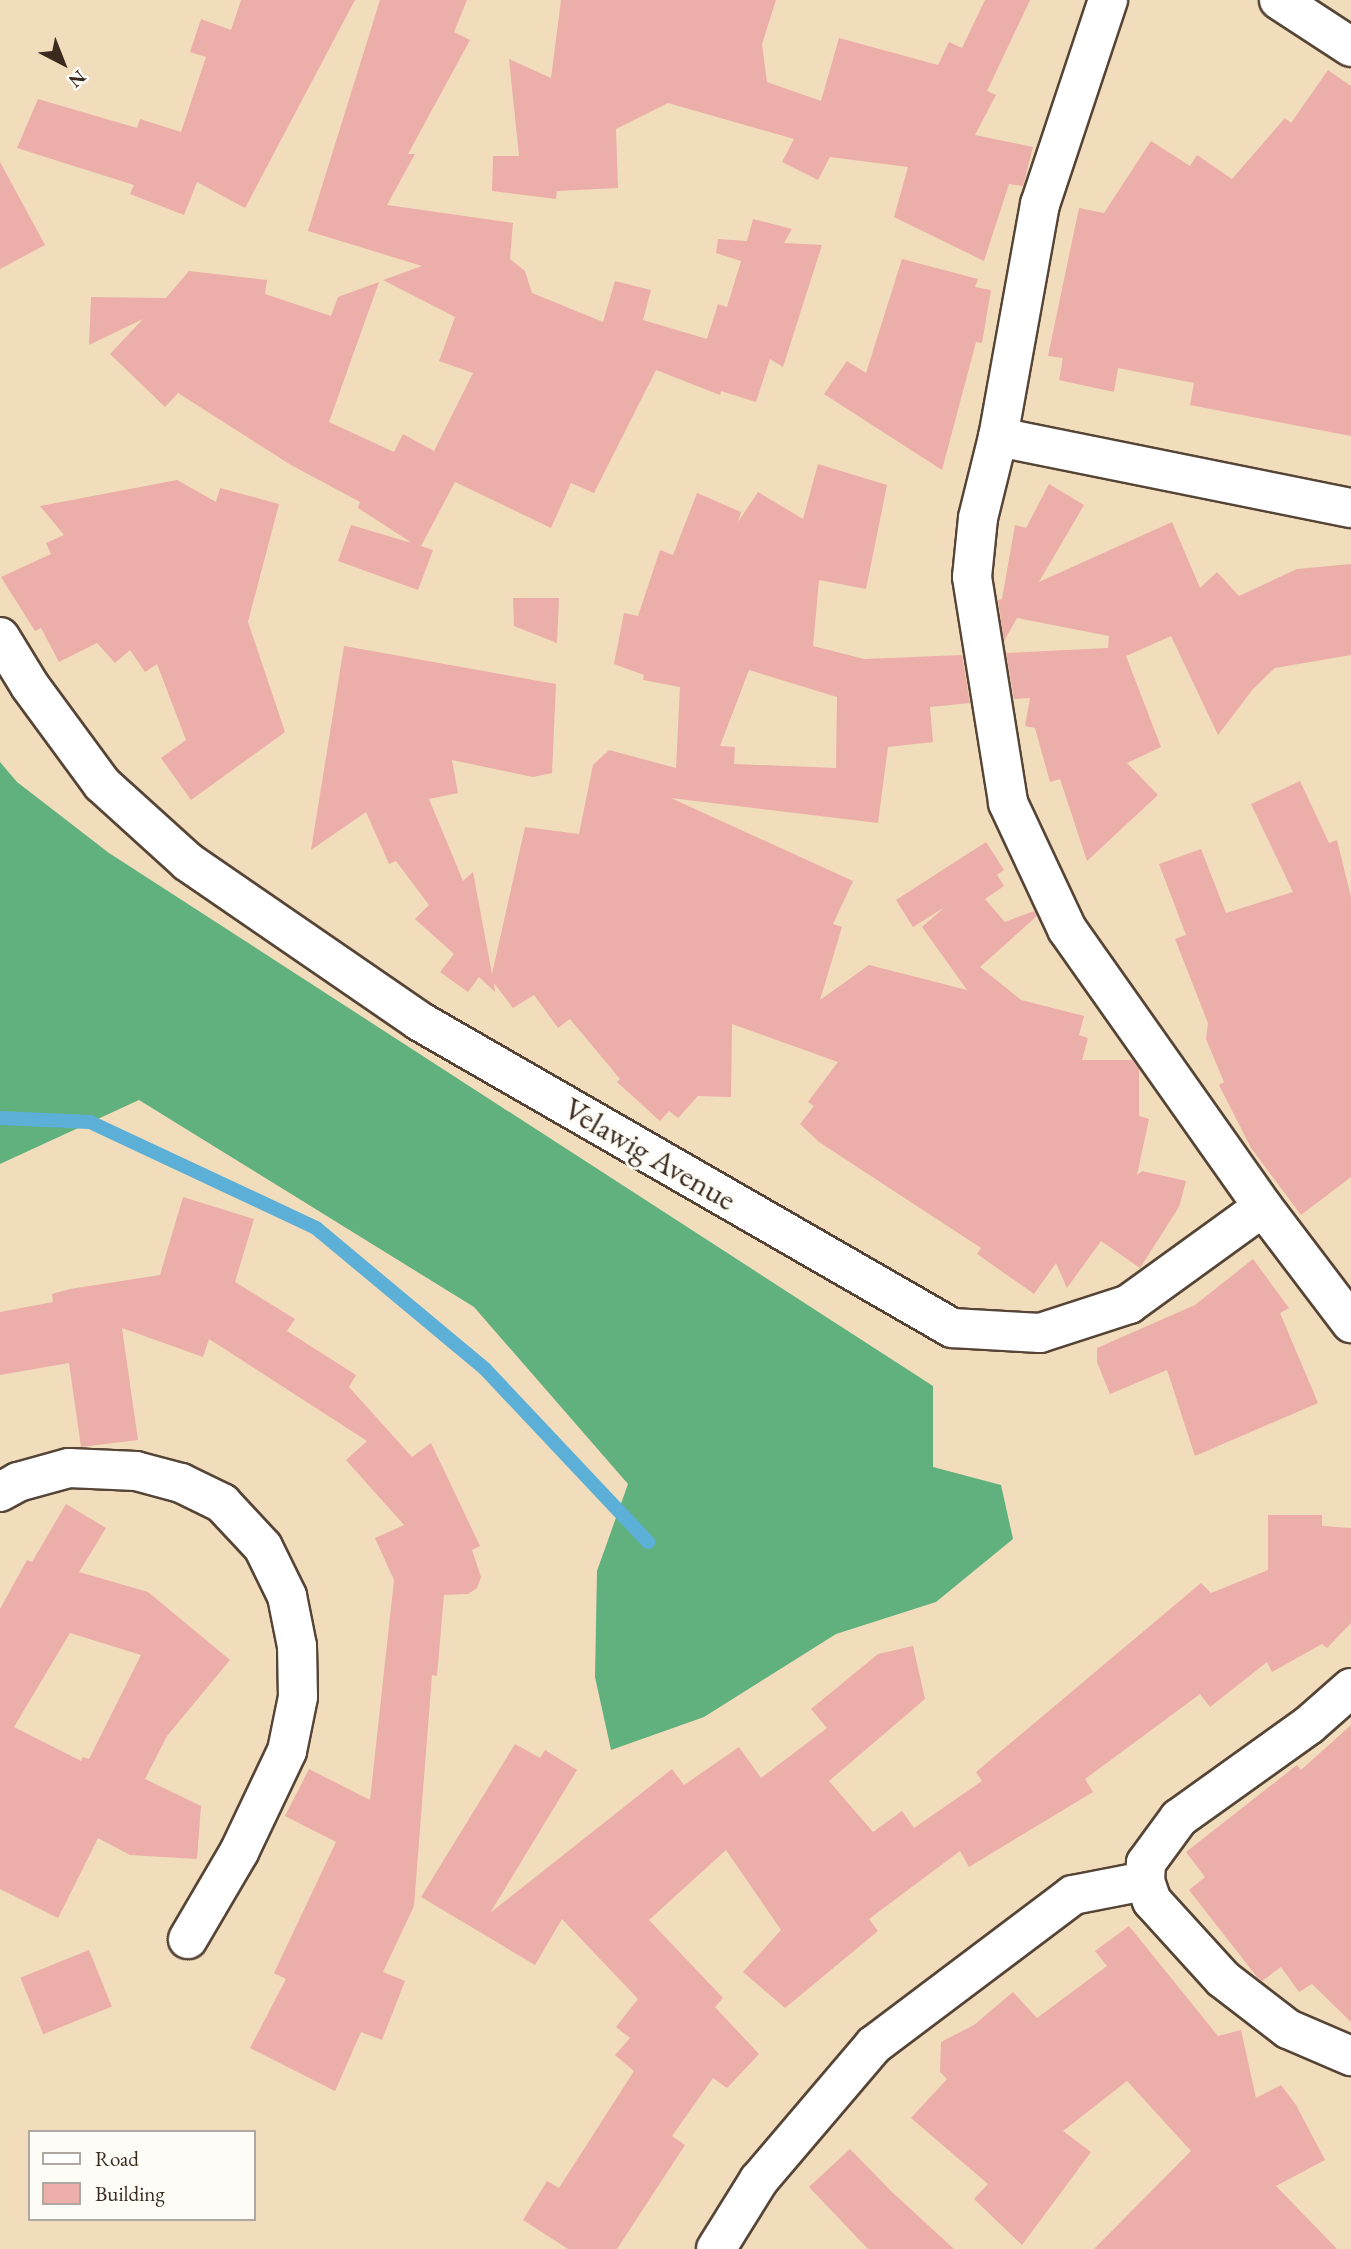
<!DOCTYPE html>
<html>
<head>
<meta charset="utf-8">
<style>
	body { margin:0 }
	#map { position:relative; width:1351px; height:2249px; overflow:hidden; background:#f1ddbc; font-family:"EB Garamond",serif }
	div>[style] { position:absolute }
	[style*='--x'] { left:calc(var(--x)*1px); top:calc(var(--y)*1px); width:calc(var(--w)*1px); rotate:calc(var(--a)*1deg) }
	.forest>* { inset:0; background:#60b17d }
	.stream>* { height:14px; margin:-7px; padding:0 7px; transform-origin:7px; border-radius:7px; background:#5cafd7 }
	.building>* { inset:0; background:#ecaea8; transform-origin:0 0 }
	.roads { filter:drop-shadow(2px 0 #564536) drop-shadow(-2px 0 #564536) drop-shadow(0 2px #564536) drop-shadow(0 -2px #564536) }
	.minor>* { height:38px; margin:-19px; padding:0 19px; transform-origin:19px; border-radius:19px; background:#fff }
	span { translate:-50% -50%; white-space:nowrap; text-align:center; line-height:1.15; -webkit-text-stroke:6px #fdfcf7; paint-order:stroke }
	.street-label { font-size:32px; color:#3b2a1e }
	.legend { position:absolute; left:28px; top:2130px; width:228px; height:91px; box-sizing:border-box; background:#fdfcf7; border:2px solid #afa8a0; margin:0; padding:9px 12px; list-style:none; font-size:21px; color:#3b2a1e }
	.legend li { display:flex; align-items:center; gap:14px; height:35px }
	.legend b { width:35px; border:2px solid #afa8a0 }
	.north { position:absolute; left:28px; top:28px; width:70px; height:70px; -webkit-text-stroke:5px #fdfcf7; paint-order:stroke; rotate:138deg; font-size:19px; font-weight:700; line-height:28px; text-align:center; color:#3b2a1e }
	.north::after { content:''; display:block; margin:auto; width:24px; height:32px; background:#3b2a1e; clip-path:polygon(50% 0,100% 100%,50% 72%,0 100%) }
</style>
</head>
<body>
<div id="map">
	<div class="forest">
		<div style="clip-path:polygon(0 762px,17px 782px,109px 853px,933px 1386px,933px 1467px,1001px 1485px,1013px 1539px,936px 1602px,836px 1634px,704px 1717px,611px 1750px,595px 1677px,597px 1571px,628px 1484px,474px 1307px,139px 1100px,0 1164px)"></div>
	</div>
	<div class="stream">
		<div style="--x:0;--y:1118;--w:90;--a:2.5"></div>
		<div style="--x:90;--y:1122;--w:250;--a:25.1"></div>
		<div style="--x:316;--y:1228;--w:220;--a:39.8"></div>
		<div style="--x:485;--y:1369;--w:238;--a:46.7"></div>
	</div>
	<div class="building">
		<div style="clip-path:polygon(241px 0,355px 0,245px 208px,197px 182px,184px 215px,130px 194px,134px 185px,17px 148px,38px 99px,137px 128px,140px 119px,181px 132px,206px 57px,190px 52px,201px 19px,231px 30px)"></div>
		<div style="clip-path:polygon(380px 0,467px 0,454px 32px,470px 40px,408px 154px,415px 154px,387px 205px,513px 223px,510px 259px,525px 271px,532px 293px,603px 322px,615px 281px,651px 290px,643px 320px,707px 339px,718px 304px,727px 307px,741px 261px,716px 253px,718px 239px,747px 241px,753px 219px,792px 229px,784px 243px,822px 245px,783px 367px,770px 359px,756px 402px,721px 391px,720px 395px,656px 370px,594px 493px,571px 483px,551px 528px,455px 482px,421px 546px,433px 550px,418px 590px,338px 561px,351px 525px,412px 543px,358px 508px,360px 502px,291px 465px,178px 393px,165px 407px,110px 354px,143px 319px,89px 345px,91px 297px,166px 298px,189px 271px,267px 280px,265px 294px,331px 316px,338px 297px,379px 282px,329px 422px,394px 452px,403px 434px,434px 451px,473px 373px,439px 361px,455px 317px,383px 280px,422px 266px,308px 231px)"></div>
		<div style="clip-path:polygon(561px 0,776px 0,762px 44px,767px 82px,821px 101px,839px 38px,938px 65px,949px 42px,962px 48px,985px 0,1030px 0,987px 91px,996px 95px,975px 135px,1033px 147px,1023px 186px,1009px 184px,984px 261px,894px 217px,908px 167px,830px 157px,818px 180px,782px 162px,794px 139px,668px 103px,616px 129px,618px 188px,557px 191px,556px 199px,492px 191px,493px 156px,519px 156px,509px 59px,551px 78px)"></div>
		<div style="clip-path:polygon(1328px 70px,1351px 86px,1351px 436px,1190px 405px,1194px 383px,1118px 368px,1114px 392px,1059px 380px,1063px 358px,1048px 356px,1079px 208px,1104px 213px,1151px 141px,1190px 166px,1197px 155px,1232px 179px,1285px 118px,1291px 123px)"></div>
		<div style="clip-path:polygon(0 162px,45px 245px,0 269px)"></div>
		<div style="clip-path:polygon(902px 259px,978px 279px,975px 287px,991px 290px,982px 343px,976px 342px,942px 470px,824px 394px,847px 361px,866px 373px)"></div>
		<div style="clip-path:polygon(evenodd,818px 464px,887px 485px,866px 589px,819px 580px,813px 646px,864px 659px,962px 655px,970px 703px,930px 707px,933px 742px,888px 747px,878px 823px,671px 798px,853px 881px,833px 924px,842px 927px,820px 1000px,869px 965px,967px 990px,922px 927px,945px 907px,913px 927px,896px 900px,986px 842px,1004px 870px,997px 875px,1004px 886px,985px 899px,1005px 922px,1034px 911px,1037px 916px,980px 967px,1021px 1000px,1084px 1016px,1079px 1035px,1088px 1038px,1082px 1060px,1132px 1060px,1139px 1069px,1139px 1116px,1149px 1119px,1137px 1175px,1142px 1171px,1186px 1181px,1179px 1207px,1140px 1268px,1101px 1241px,1067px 1288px,1056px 1263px,1034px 1294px,977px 1254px,981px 1248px,819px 1142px,800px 1124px,814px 1106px,808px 1102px,838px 1062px,732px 1024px,731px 1097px,698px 1096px,678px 1118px,669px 1111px,660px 1121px,617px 1082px,620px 1079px,570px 1019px,558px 1028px,534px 995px,513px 1008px,494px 983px,495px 992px,479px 977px,468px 992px,440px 972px,454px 954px,415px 919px,429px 905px,396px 861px,389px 864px,366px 812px,311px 850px,344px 646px,556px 684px,552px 773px,533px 777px,452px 760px,458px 793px,429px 799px,463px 881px,473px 872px,492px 974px,525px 827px,579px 834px,593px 765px,609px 750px,676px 768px,680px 687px,643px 680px,644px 675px,614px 664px,624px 613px,638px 616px,660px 550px,673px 555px,697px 493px,741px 512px,738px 522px,758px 492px,803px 519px,818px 464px,749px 670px,837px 697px,836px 768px,734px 764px,735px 747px,720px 746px,749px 670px)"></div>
		<div style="clip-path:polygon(177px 480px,216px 502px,220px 488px,279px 504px,248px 622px,285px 732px,191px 800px,161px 758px,186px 740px,157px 664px,145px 672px,130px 650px,115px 663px,97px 643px,59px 662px,41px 628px,35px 631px,1px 577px,51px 554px,46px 543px,64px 535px,40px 506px)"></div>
		<div style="clip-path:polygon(1049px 484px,1084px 505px,1039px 582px,1172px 522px,1200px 588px,1217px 572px,1239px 596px,1297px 569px,1351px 564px,1351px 655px,1275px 668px,1253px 689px,1218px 735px,1171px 636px,1126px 656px,1161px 747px,1127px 763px,1158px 795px,1087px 861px,1060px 779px,1050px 782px,1035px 728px,1025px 726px,1030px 698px,1014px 699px,1006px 653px,1108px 648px,1109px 636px,1017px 618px,1004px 641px,998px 600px,1002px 599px,1015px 525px,1026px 528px)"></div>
		<div style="clip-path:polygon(513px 598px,559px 598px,557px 643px,514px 626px)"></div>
		<div style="clip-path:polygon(1300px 781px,1329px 843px,1337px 840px,1351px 897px,1351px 1177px,1301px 1215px,1251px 1148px,1219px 1085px,1224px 1082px,1206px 1039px,1208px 1023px,1175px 939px,1186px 935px,1159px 864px,1201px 849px,1226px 913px,1293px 892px,1251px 804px)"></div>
		<div style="clip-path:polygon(183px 1197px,254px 1219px,235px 1282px,295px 1319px,287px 1331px,356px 1375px,349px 1387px,412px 1457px,431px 1443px,480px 1546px,472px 1550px,481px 1577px,477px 1588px,468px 1594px,444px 1595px,437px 1676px,432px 1675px,414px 1906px,383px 1972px,405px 1981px,382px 2040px,361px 2032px,335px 2091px,250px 2048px,286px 1979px,274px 1973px,336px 1842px,285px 1816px,309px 1769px,370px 1800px,394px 1580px,375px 1538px,404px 1525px,346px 1460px,367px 1441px,209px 1339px,203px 1357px,122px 1328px,138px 1440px,81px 1447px,69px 1363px,0 1375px,0 1312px,53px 1302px,52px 1294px,70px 1289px,160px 1275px)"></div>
		<div style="clip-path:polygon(1253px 1259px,1289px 1308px,1280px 1313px,1318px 1403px,1195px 1456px,1167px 1370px,1110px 1394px,1097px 1362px,1097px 1348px,1195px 1305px)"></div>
		<div style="clip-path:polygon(evenodd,66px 1504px,106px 1528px,79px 1572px,148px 1592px,230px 1660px,167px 1736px,145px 1779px,201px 1806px,197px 1859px,130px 1855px,98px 1838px,58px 1918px,0 1889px,0 1609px,27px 1560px,32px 1562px,66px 1504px,70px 1633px,141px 1655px,89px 1759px,83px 1757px,81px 1761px,14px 1727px,70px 1633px)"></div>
		<div style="clip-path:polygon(1268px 1515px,1322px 1515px,1322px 1526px,1351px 1528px,1351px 1623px,1327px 1648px,1322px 1644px,1272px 1672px,1267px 1662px,1210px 1707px,1200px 1694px,1085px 1779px,1093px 1792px,969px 1867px,960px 1851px,869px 1919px,878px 1931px,785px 2008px,743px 1972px,781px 1930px,726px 1850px,649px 1920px,723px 1998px,715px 2007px,759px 2054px,727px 2088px,713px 2078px,672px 2136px,685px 2145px,617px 2249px,568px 2249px,523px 2220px,547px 2181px,559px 2188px,634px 2071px,615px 2055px,630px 2038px,616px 2027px,638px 1999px,562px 1919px,535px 1965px,421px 1897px,515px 1744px,540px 1758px,545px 1750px,577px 1770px,490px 1913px,672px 1769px,684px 1785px,739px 1747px,761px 1778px,827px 1728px,811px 1709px,878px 1654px,913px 1646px,925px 1699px,829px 1781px,873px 1832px,902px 1811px,914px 1828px,982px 1781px,976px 1772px,1201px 1583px,1211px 1593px,1268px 1570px)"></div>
		<div style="clip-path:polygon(1351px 1725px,1351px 2022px,1312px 1984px,1299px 1992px,1281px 1967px,1262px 1981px,1257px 1977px,1189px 1890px,1205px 1877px,1186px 1852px,1297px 1765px,1301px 1770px)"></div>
		<div style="clip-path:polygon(1129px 1926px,1218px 2036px,1241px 2030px,1256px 2098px,1281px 2085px,1296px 2105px,1325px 2160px,1276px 2186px,1337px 2249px,1094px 2249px,1191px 2151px,1127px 2081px,1063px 2131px,1091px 2152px,1022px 2245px,974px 2199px,988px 2184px,911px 2118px,947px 2079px,940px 2072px,941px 2042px,974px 2025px,1013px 1992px,1037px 2018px,1107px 1966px,1095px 1951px)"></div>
		<div style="left:89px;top:1950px;width:61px;height:74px;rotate:68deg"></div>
		<div style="clip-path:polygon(850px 2149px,892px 2192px,954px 2249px,868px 2249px,809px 2187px)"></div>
	</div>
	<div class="roads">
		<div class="minor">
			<div style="--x:1108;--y:0;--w:215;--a:108.4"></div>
			<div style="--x:1040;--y:204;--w:237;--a:100.2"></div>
			<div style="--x:998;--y:437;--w:83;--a:103.9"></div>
			<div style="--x:978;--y:518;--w:59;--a:95.8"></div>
			<div style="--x:972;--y:577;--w:229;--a:80.9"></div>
			<div style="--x:1008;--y:803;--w:139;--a:64.9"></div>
			<div style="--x:1067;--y:929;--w:340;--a:54.8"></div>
			<div style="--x:1279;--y:0;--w:86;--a:33.1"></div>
			<div style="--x:998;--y:437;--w:360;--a:11.4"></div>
			<div style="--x:0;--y:637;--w:57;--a:58.5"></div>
			<div style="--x:30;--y:686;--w:122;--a:53.7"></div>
			<div style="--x:102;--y:784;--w:116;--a:42.2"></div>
			<div style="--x:188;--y:862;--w:280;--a:34.5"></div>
			<div style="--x:419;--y:1021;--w:615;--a:29.94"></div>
			<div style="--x:952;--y:1328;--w:88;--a:3.3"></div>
			<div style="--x:1040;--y:1333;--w:94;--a:-18"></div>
			<div style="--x:1129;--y:1304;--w:165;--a:-35.9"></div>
			<div style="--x:1263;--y:1207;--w:146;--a:52.8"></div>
			<div style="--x:0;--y:1492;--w:21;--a:-29"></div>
			<div style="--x:18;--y:1482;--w:53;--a:-15.4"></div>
			<div style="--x:69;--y:1468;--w:67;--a:2.6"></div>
			<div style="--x:136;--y:1471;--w:47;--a:14.9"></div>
			<div style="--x:181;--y:1483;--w:46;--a:26"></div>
			<div style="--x:222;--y:1503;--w:60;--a:47"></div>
			<div style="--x:263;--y:1547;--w:55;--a:63.9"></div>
			<div style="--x:287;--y:1596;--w:51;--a:78.7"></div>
			<div style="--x:297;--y:1646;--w:51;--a:88.9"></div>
			<div style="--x:298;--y:1697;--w:55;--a:101.5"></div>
			<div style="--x:287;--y:1751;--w:112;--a:115.4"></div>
			<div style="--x:239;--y:1852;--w:101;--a:120.4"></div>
			<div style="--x:1351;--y:1688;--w:56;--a:138.6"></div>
			<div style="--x:1309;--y:1725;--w:160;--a:144.4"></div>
			<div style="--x:1179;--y:1818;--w:56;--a:126.3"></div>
			<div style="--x:1146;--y:1863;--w:18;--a:93"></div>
			<div style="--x:1145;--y:1881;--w:21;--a:71"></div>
			<div style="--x:1152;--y:1901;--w:105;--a:47.7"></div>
			<div style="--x:1223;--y:1979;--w:82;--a:37.6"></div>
			<div style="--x:1288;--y:2029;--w:69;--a:23.2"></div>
			<div style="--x:716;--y:2249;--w:81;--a:-58.1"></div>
			<div style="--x:759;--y:2180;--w:177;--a:-49.6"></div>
			<div style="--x:874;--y:2045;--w:249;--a:-37"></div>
			<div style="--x:1073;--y:1895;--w:73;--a:-11"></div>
		</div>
	</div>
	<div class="street-label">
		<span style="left:650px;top:1154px;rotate:30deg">Velawig Avenue</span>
	</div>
	<ul class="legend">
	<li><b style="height:9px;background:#fff"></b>Road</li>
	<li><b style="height:19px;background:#ecaea8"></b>Building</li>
	</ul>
	<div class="north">N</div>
</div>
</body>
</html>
